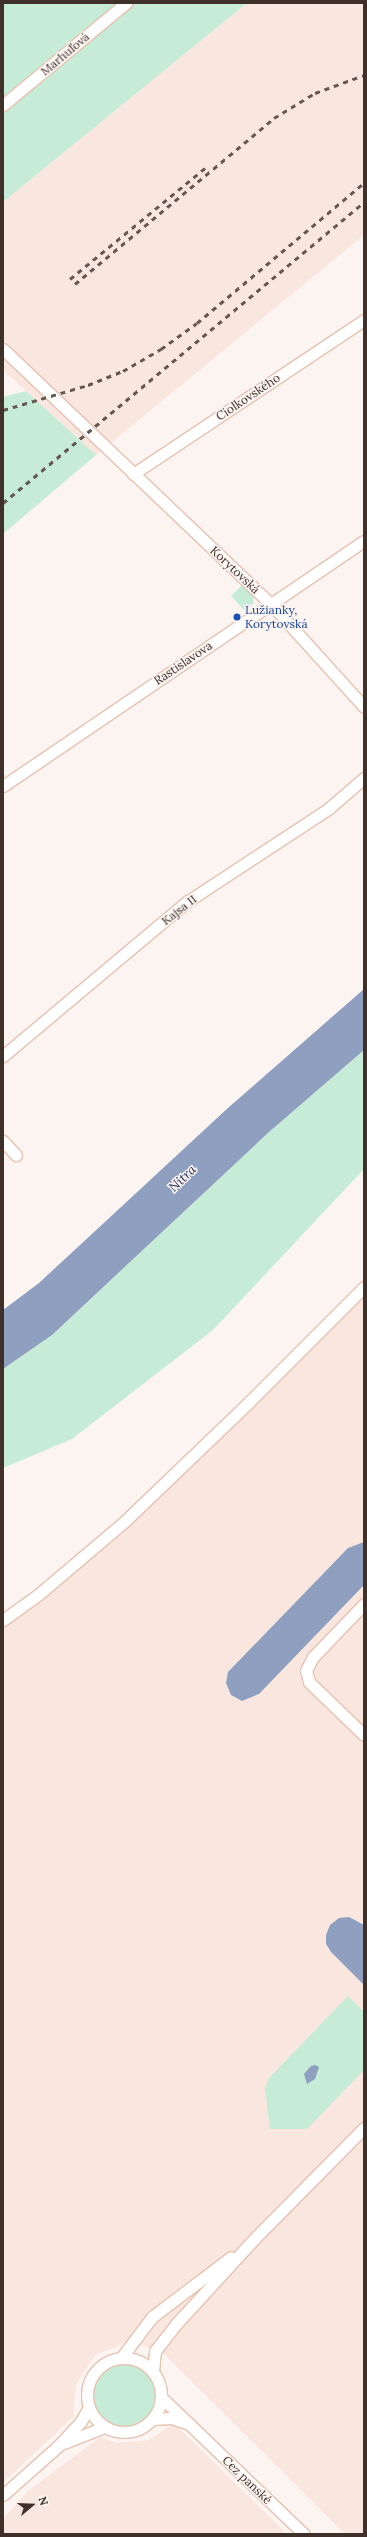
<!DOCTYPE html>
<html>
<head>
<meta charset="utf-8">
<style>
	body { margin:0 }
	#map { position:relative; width:367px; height:2537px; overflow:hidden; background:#fcf4f1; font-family:Lora,serif }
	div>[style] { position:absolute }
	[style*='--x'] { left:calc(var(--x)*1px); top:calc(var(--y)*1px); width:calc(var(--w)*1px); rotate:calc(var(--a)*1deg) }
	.built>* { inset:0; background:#f9e7df }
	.green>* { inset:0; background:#c6ecd7 }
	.round { border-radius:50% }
	.water>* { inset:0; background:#8e9fc0 }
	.roads { filter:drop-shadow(1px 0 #e6c2b1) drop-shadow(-1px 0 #e6c2b1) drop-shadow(0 1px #e6c2b1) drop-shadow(0 -1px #e6c2b1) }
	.minor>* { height:11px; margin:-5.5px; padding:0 5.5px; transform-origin:5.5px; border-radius:5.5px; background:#fff }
	.minor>.ring { margin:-5.5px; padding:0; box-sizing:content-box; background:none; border:11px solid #fff; border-radius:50% }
	.rail>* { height:3px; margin-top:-1.5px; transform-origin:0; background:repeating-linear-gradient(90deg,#655852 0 5px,transparent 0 10px) }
	.dots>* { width:11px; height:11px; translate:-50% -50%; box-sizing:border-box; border:2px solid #fcf4f1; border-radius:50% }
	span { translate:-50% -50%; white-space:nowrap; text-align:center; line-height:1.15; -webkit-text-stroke:3px #fcf4f1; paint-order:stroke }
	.street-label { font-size:12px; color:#3f312a }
	.transit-label { font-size:12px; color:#164399 }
	.left { translate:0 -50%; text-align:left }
	.water-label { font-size:13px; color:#172a56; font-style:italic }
	.frame { position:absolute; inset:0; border:4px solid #3f312a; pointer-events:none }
	.north { position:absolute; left:12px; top:2485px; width:40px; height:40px; -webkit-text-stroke:3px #fcf4f1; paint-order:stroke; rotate:71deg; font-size:11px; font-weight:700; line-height:16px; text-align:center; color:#3f312a }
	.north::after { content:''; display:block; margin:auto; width:14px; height:18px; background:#3f312a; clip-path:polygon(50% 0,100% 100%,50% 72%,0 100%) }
</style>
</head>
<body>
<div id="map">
	<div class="built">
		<div style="clip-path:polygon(247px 3px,364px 3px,364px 235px,96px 455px,3px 370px,3px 202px)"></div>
		<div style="clip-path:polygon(364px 1298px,364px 2534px,345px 2534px,163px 2353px,131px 2341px,95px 2355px,76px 2384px,73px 2417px,3px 2483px,3px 1629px,126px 1525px)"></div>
		<div style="clip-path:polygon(174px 2423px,287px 2534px,3px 2534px,3px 2518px,28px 2491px,100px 2437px,117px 2443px,149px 2440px)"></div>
	</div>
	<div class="green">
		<div style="clip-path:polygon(3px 3px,247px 3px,3px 202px)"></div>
		<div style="clip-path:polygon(26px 391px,96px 455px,3px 534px,3px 397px)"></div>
		<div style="clip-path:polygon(244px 583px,254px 594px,253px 604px,244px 610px,231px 596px)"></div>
		<div style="clip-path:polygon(364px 1050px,364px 1169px,213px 1330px,72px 1439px,3px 1468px,3px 1369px,52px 1335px,269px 1132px)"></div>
		<div style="clip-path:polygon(348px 1996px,364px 2012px,364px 2070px,307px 2129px,270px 2129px,265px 2089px,269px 2078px)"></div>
		<div class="round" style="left:92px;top:2363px;width:64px;height:64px"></div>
	</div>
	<div class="water">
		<div style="clip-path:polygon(364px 989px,364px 1050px,269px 1132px,52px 1335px,3px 1369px,3px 1310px,39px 1283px,229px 1107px)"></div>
		<div style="clip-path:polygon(364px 1542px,364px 1585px,259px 1694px,242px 1701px,231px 1695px,226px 1683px,228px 1672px,348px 1548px)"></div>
		<div style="clip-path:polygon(349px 1917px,364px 1925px,364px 1985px,331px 1952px,326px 1944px,326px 1935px,330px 1925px,339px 1918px)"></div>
		<div style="clip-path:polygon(315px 2065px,319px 2067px,315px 2079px,307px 2084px,304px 2074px,311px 2066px)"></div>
	</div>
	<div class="roads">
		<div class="minor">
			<div style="--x:3;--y:105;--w:160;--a:-39.7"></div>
			<div style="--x:3;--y:349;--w:370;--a:43.6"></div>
			<div style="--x:271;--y:604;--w:139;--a:47.9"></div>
			<div style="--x:133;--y:474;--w:278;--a:-33.7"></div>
			<div style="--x:3;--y:786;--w:436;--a:-34.2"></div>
			<div style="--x:3;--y:1056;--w:241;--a:-40"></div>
			<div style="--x:188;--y:901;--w:168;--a:-33.3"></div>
			<div style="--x:328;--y:809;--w:48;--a:-40.7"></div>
			<div style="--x:3;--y:1141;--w:19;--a:47"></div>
			<div style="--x:364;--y:1604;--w:74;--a:133.9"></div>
			<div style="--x:313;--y:1657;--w:15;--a:118"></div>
			<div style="--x:306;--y:1670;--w:12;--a:76"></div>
			<div style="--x:309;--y:1682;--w:76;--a:43.9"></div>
			<div style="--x:3;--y:1620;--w:44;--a:-35.8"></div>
			<div style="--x:39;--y:1594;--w:113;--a:-40.3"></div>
			<div style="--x:125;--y:1521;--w:170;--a:-43.8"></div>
			<div style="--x:248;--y:1403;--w:164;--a:-45"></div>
			<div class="ring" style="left:87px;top:2358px;width:63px;height:63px"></div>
			<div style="--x:121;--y:2358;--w:51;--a:-52.9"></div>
			<div style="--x:152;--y:2317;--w:99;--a:-37.2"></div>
			<div style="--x:153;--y:2371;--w:20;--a:-84"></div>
			<div style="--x:155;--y:2351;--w:36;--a:-52"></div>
			<div style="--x:177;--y:2323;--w:115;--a:-47.5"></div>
			<div style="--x:255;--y:2238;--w:155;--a:-45.3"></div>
			<div style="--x:162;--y:2398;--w:197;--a:43.8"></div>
			<div style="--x:153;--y:2419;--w:18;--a:-3"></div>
			<div style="--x:171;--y:2418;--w:19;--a:18"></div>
			<div style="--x:64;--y:2443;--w:43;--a:-21.8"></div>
			<div style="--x:3;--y:2495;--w:74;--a:-41.7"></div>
			<div style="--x:58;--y:2446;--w:34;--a:-47"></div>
			<div style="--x:81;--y:2421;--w:16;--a:-60"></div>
		</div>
	</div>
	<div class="rail">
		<div style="--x:70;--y:279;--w:175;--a:-39.4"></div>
		<div style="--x:75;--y:284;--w:259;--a:-39.8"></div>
		<div style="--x:274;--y:118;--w:48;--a:-31.4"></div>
		<div style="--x:315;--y:93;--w:52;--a:-20.2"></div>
		<div style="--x:3;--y:410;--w:89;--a:-16.4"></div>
		<div style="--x:88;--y:385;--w:38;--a:-22"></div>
		<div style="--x:123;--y:371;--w:44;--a:-30.1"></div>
		<div style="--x:161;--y:349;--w:44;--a:-35.8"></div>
		<div style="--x:197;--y:323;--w:218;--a:-40"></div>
		<div style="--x:3;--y:503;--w:470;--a:-39.8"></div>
	</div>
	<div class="dots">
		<div style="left:237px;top:617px;background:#1a4fb4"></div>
	</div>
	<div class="street-label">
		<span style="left:65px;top:54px;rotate:-40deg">Marhuľová</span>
		<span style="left:248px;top:397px;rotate:-34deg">Ciolkovského</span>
		<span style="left:235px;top:570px;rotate:43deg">Korytovská</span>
		<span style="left:183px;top:663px;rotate:-34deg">Rastislavova</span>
		<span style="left:179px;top:910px;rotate:-38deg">Kajsa II</span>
		<span style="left:247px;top:2480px;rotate:44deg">Cez panské</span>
	</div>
	<div class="transit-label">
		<span class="left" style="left:245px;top:617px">Lužianky,<br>Korytovská</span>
	</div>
	<div class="water-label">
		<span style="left:183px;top:1179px;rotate:-44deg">Nitra</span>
	</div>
	<div class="frame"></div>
	<div class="north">N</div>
</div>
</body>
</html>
